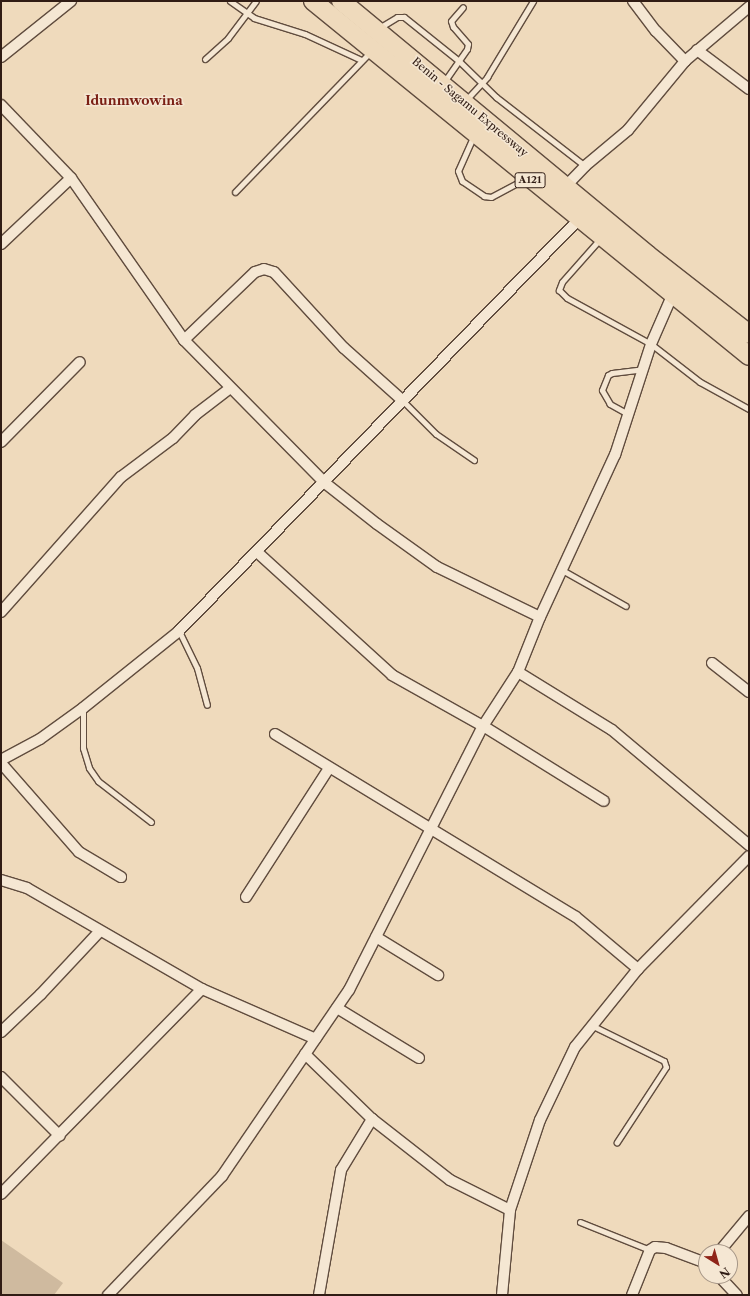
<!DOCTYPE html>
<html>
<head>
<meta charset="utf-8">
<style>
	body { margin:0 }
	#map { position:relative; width:750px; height:1296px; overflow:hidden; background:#efdabc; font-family:"Libre Caslon Text",serif }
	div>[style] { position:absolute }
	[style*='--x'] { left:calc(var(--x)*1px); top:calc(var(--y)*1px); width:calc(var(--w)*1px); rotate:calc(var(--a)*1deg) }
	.green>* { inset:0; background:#cfba9f }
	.roads { filter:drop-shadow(1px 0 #604c3e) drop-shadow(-1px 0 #604c3e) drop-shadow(0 1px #604c3e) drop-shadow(0 -1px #604c3e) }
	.lane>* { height:5px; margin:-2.5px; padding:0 2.5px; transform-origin:2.5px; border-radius:2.5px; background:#f5e7d3 }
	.street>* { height:10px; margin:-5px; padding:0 5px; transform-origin:5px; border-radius:5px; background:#f5e7d3 }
	.highway>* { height:18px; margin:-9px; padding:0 9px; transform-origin:9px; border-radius:9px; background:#efdabc }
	span { translate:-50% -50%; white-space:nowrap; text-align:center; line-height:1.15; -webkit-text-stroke:3px #f5e7d3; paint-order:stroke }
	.shield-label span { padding:1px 3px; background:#f5e7d3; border:1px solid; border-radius:3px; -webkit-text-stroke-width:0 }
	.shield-label { font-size:10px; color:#301c14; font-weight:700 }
	.street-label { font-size:11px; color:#301c14 }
	.quarter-label { font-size:13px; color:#7a1f14; font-weight:700 }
	.frame { position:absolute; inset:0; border:2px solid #301c14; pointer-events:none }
	.north { position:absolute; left:698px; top:1244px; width:40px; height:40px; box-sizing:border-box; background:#f5e7d3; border:1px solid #a69687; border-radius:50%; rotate:143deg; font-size:11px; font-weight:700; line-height:16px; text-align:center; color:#301c14 }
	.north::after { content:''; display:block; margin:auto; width:14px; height:18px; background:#8f2418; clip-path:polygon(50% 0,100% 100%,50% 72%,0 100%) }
</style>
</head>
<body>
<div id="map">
	<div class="green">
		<div style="clip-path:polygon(1px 1240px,63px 1283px,54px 1295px,1px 1295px)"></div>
	</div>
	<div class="roads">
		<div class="lane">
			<div style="--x:230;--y:1;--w:29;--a:35"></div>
			<div style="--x:254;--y:18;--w:53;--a:17.4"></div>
			<div style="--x:305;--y:34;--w:62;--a:24.9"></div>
			<div style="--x:379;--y:28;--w:21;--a:-31"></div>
			<div style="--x:397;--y:17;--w:7;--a:0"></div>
			<div style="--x:404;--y:17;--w:70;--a:38.7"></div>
			<div style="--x:459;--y:61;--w:52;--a:44.2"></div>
			<div style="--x:496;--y:97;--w:113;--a:37.8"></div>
			<div style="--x:205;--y:59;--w:31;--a:-42"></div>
			<div style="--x:228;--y:38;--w:46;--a:-52.9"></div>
			<div style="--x:444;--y:82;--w:40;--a:-55.1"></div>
			<div style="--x:467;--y:49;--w:5;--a:-79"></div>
			<div style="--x:468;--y:44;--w:23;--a:-131"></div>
			<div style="--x:453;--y:27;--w:6;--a:-108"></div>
			<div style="--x:451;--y:21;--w:18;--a:-49"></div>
			<div style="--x:465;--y:101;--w:33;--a:-47"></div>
			<div style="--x:487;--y:77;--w:89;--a:-58.8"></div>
			<div style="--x:474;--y:135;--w:39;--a:114"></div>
			<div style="--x:458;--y:171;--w:11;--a:68"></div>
			<div style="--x:462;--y:181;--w:27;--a:34"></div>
			<div style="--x:484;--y:196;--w:7;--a:8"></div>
			<div style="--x:491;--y:197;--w:38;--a:-28"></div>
			<div style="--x:235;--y:192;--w:194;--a:-46"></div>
			<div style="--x:600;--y:239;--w:57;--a:131.5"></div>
			<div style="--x:562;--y:282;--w:9;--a:111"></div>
			<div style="--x:559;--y:290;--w:11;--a:45"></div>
			<div style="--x:567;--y:298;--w:96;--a:28.7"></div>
			<div style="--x:651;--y:344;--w:62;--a:37.8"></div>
			<div style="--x:700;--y:382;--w:56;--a:28.9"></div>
			<div style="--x:402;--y:400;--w:48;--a:45"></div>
			<div style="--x:436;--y:434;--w:46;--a:34.4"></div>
			<div style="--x:628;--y:414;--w:21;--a:-151"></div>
			<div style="--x:610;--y:404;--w:16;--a:-120"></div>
			<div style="--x:602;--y:390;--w:16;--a:-68"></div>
			<div style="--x:608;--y:375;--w:4;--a:-27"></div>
			<div style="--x:612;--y:373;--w:31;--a:-7"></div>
			<div style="--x:562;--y:570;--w:73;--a:29.4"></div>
			<div style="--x:179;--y:631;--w:41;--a:64.1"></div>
			<div style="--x:197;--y:668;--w:38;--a:75"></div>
			<div style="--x:83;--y:708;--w:40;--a:90"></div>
			<div style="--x:83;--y:748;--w:21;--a:73"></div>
			<div style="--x:89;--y:768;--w:16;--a:55"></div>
			<div style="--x:98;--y:781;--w:67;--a:37.7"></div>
			<div style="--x:593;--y:1026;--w:79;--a:26.2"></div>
			<div style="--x:664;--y:1061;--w:6;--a:72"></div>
			<div style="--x:666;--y:1067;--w:90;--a:123.2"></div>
			<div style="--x:580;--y:1222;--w:75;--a:21.8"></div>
		</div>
		<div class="street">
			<div style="--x:633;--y:1;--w:38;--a:53"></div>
			<div style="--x:656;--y:31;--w:42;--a:46"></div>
			<div style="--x:697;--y:50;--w:65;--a:36.9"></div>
			<div style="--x:1;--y:57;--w:90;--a:-38.7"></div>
			<div style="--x:1;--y:105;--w:101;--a:46.2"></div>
			<div style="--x:71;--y:178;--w:198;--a:55.1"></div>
			<div style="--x:184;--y:340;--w:201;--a:45.4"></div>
			<div style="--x:325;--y:483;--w:66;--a:38.3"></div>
			<div style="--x:377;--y:524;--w:74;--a:35.6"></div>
			<div style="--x:437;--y:567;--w:114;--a:25.9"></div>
			<div style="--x:565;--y:187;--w:29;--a:-46"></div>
			<div style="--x:585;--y:166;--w:56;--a:-39.9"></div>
			<div style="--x:628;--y:130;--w:89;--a:-50.4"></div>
			<div style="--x:685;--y:61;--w:84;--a:-40.2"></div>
			<div style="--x:1;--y:244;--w:96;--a:-43.3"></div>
			<div style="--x:184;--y:340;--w:98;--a:-43.8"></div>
			<div style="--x:255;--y:272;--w:9;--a:-18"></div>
			<div style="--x:264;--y:269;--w:10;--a:17"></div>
			<div style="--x:274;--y:272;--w:103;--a:47.4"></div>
			<div style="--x:344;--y:348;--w:78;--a:41.9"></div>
			<div style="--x:1;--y:442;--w:112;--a:-45.4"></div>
			<div style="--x:257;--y:552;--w:183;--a:42.3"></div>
			<div style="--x:392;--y:675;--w:104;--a:29.3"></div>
			<div style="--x:483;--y:726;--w:142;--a:31.8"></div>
			<div style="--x:1;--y:612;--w:181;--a:-48.4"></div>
			<div style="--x:121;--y:477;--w:65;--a:-36.9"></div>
			<div style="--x:173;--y:438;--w:32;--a:-46"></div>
			<div style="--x:195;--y:415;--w:43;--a:-37.4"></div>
			<div style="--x:712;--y:663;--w:47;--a:38.1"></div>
			<div style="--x:518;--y:672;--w:110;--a:31.7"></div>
			<div style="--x:612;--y:730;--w:179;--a:40"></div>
			<div style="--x:275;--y:734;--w:352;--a:31.3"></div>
			<div style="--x:576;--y:917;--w:81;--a:40"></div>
			<div style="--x:1;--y:760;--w:44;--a:-28.3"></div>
			<div style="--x:40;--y:739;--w:53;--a:-35.8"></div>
			<div style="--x:83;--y:708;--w:123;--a:-38.7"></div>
			<div style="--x:179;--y:631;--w:574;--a:-45.85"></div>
			<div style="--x:1;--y:763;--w:118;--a:48.8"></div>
			<div style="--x:79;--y:852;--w:49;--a:30.8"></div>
			<div style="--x:1;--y:880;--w:27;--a:17"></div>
			<div style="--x:27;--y:888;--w:202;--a:30"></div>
			<div style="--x:202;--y:989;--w:124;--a:23.7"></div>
			<div style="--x:246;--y:897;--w:153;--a:-57.2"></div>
			<div style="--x:376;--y:937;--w:73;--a:31.5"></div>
			<div style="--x:337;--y:1008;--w:96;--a:31.4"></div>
			<div style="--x:1;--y:1032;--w:55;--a:-43.5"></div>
			<div style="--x:41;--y:994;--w:85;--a:-46.9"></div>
			<div style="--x:305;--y:1054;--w:93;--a:44.1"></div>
			<div style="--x:372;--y:1119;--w:99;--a:38"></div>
			<div style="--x:450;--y:1180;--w:67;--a:26.6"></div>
			<div style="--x:1;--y:1077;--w:83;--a:45"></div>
			<div style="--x:1;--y:1194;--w:287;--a:-45.6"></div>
			<div style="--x:719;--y:1252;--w:47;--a:-50.2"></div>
			<div style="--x:719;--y:1276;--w:26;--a:47"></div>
			<div style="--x:108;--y:1295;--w:165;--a:-46.2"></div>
			<div style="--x:222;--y:1176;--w:225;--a:-55.7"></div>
			<div style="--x:349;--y:990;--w:296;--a:-63.1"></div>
			<div style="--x:483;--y:726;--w:64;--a:-57.1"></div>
			<div style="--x:518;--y:672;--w:59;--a:-68.2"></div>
			<div style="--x:540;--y:617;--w:179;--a:-65.2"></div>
			<div style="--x:615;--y:455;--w:117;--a:-72"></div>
			<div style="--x:651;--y:344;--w:52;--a:-66.4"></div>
			<div style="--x:319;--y:1295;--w:127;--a:-80"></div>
			<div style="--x:341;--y:1170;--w:60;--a:-58.7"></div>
			<div style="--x:502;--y:1295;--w:85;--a:-84.6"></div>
			<div style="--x:510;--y:1210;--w:95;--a:-71.6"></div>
			<div style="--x:540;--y:1120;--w:81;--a:-64.4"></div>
			<div style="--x:575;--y:1047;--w:100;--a:-51.1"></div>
			<div style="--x:638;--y:969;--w:158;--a:-45.5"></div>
			<div style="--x:632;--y:1295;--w:48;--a:-68.2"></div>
			<div style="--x:650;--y:1250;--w:6;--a:-31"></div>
			<div style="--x:655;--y:1247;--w:11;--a:5"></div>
			<div style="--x:666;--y:1248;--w:43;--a:20.6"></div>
		</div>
		<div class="highway">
			<div style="--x:313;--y:1;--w:562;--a:39.15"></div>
			<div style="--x:341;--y:1;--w:398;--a:39.6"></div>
			<div style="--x:648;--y:255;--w:128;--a:38"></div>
		</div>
	</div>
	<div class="shield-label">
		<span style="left:530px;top:180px">A121</span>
	</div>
	<div class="street-label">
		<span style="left:470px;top:107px;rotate:40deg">Benin - Sagamu Expressway</span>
	</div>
	<div class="quarter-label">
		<span style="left:134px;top:100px">Idunmwowina</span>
	</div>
	<div class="frame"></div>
	<div class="north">N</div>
</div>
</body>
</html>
